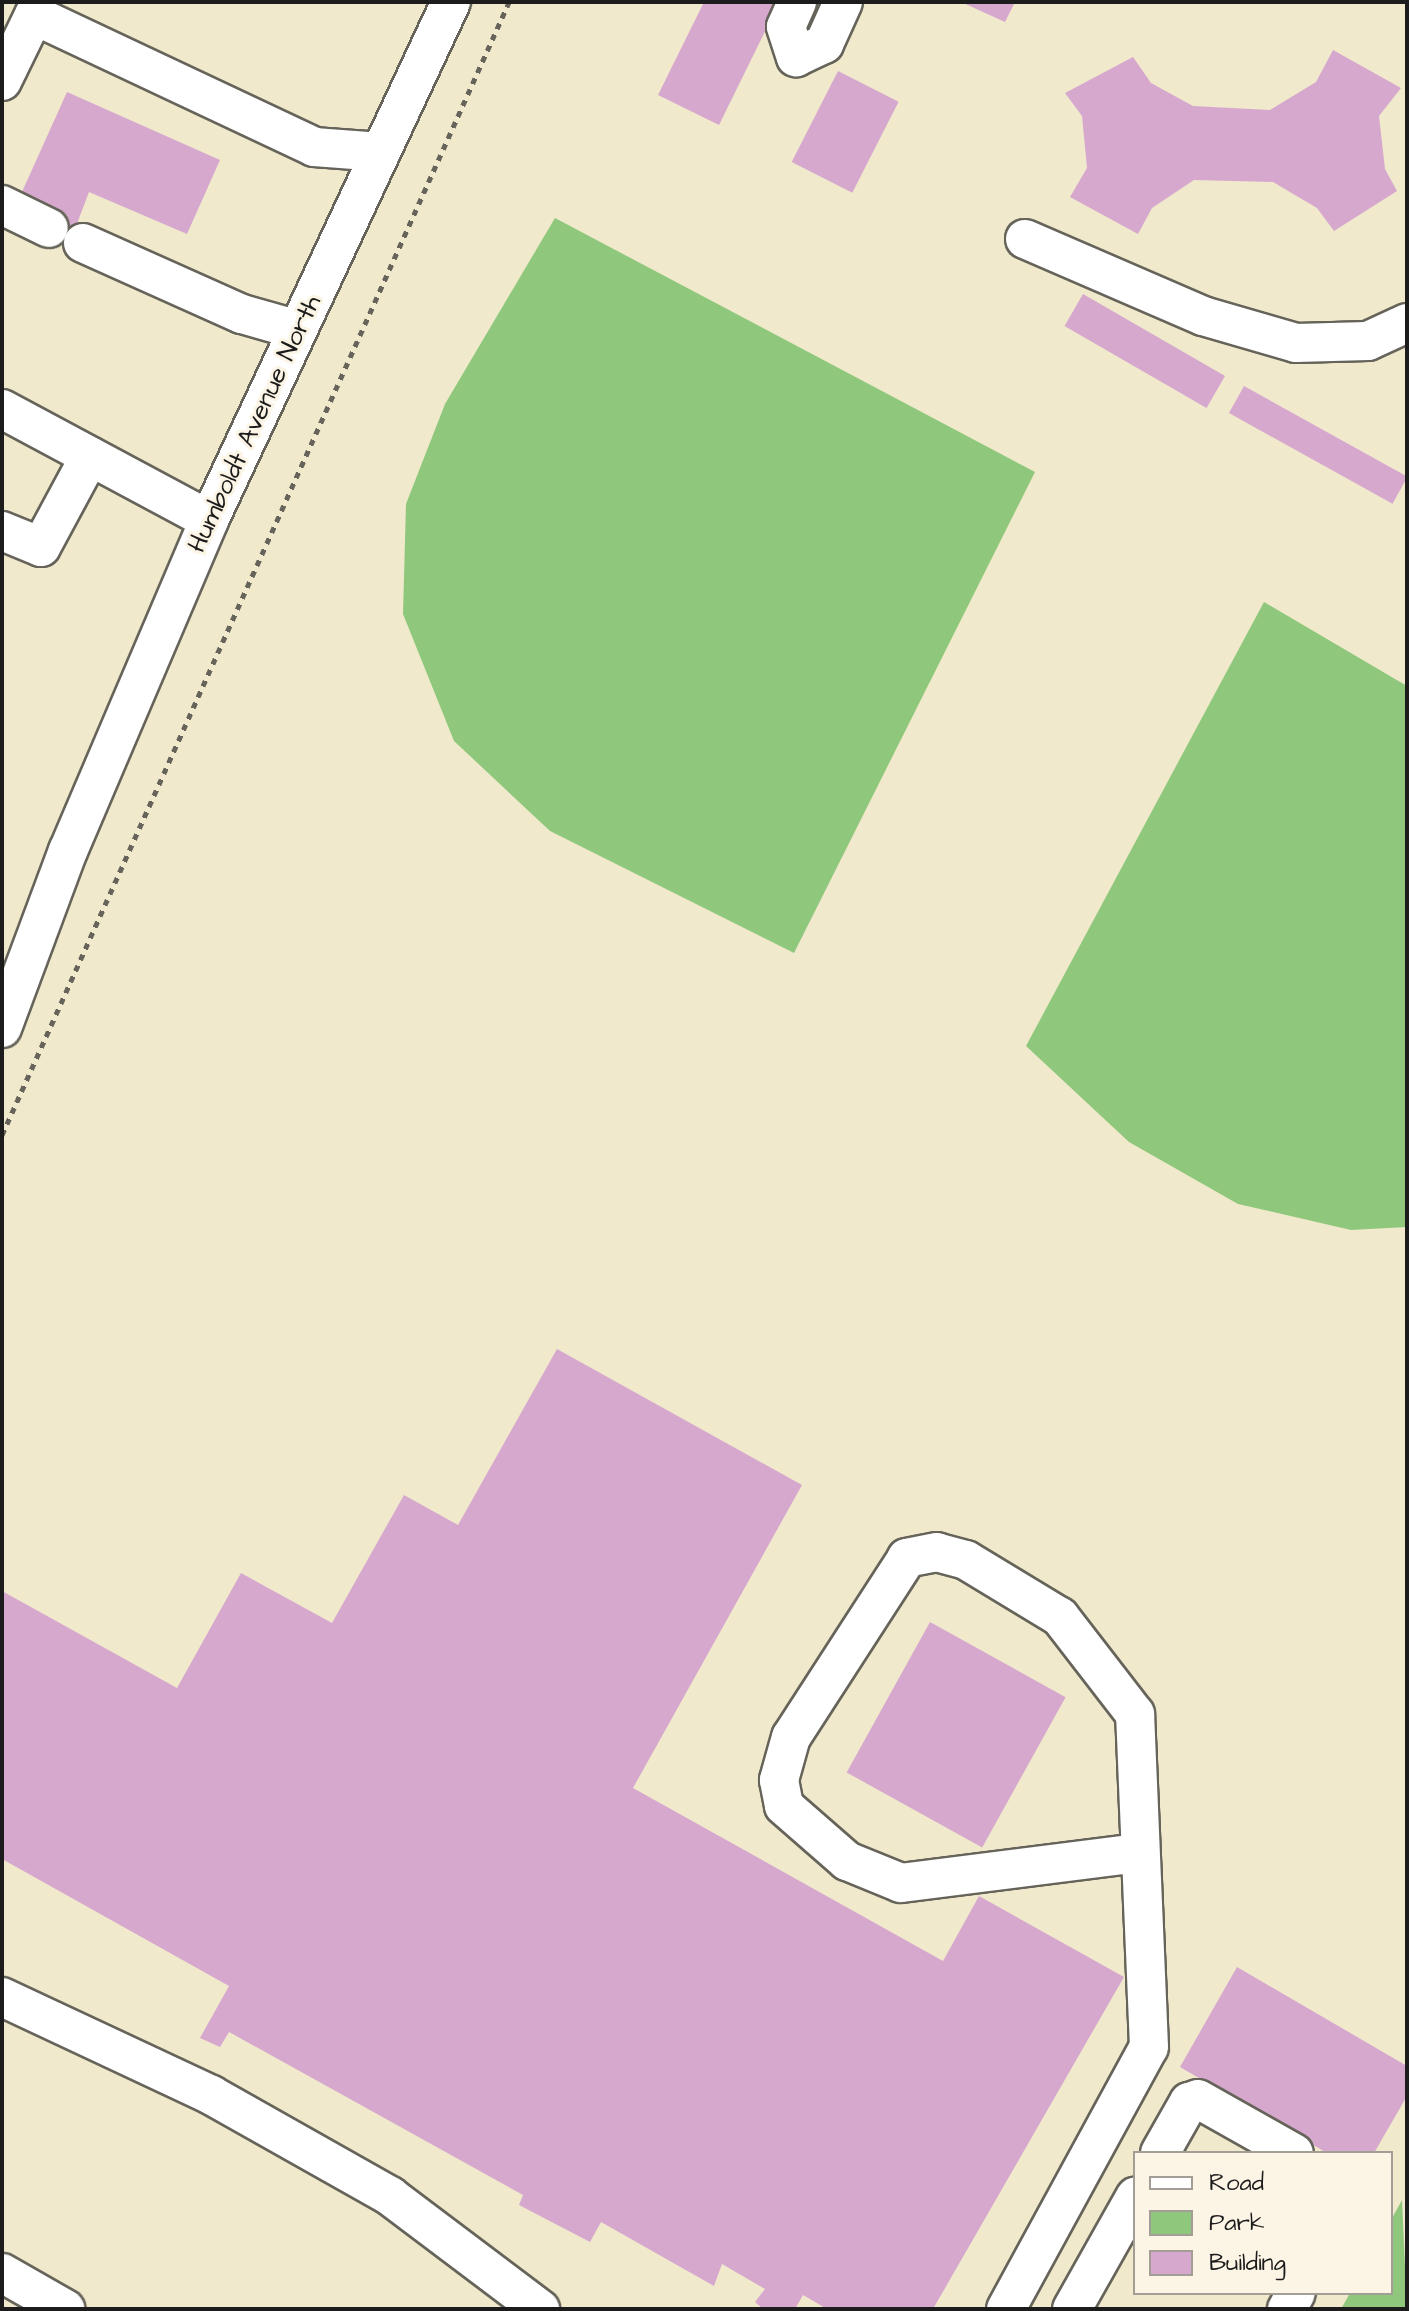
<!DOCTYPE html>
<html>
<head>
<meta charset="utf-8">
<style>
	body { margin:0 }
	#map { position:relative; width:1409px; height:2311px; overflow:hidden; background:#f0e9cc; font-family:"Architects Daughter",sans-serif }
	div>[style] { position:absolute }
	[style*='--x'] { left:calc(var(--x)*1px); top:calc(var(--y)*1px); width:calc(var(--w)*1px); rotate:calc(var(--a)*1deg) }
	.green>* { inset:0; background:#8fc87c }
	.building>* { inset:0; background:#d6a8ce; transform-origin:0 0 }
	.path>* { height:5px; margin-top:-2.5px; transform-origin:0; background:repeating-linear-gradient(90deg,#66645a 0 6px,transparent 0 12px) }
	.roads { filter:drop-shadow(2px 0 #66645a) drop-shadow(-2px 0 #66645a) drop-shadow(0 2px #66645a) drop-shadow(0 -2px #66645a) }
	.minor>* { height:38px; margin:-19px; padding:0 19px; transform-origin:19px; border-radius:19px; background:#fff }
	span { translate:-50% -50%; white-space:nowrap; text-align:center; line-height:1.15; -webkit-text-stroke:6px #fcf5e5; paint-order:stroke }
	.street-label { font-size:26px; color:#1c1c1c }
	.frame { position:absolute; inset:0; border:4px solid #1c1c1c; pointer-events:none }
	.legend { position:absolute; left:1133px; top:2151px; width:260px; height:144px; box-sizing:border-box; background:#fcf5e5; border:2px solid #a29e95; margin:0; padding:10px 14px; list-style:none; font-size:24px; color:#1c1c1c }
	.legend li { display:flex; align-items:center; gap:16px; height:40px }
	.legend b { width:40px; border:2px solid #a29e95 }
</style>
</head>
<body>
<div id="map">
	<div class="green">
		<div style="clip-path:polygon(555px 218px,1035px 472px,794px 953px,550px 831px,454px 741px,403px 614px,406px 504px,445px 404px)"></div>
		<div style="clip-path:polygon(1264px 602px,1407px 686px,1407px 1227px,1351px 1230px,1238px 1204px,1129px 1142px,1026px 1046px)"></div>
		<div style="clip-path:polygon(1402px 2200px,1407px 2309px,1341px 2309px,1350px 2293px,1391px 2293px,1391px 2220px)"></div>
	</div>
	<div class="building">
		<div style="clip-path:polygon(704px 2px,779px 3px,719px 125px,658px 95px)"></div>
		<div style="clip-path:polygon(961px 2px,1015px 2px,1005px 22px)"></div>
		<div style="clip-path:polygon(1333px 50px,1401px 88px,1379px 116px,1385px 169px,1397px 191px,1334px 231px,1317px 208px,1273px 182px,1194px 180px,1152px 208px,1138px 234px,1070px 197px,1087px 168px,1082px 116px,1065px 93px,1133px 57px,1151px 83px,1193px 106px,1270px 110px,1316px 82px)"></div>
		<div style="left:838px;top:71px;width:68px;height:102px;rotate:27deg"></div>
		<div style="clip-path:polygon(67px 92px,220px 160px,187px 234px,89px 192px,75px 229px,17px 203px)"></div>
		<div style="left:1083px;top:294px;width:164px;height:37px;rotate:30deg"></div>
		<div style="left:1244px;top:386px;width:187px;height:31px;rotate:29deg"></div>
		<div style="clip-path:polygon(557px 1349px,802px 1485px,633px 1788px,943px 1961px,979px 1896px,1124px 1977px,933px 2309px,827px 2309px,803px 2295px,795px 2309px,763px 2309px,755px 2302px,765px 2289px,722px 2264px,714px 2286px,601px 2222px,590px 2242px,519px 2205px,523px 2195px,229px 2032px,220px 2047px,200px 2038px,229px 1986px,2px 1859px,2px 1591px,177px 1688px,241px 1573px,332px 1623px,404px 1495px,458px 1525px)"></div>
		<div style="left:930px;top:1622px;width:155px;height:172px;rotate:29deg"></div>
		<div style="clip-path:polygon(1237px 1967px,1407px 2066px,1407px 2096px,1374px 2153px,1327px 2153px,1180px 2067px)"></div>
	</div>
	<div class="path">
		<div style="--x:2;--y:1135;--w:1241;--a:-65.89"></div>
	</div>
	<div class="roads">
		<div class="minor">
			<div style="--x:797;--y:2;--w:27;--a:114"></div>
			<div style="--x:786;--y:27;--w:32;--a:72"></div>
			<div style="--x:796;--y:57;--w:31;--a:-25"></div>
			<div style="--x:824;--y:44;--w:46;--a:-65.7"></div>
			<div style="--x:2;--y:81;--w:73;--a:-64.1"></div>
			<div style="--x:34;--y:15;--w:310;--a:25.2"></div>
			<div style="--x:314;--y:147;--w:67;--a:4.3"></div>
			<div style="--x:2;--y:205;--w:52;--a:26.1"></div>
			<div style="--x:1025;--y:239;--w:194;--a:23.4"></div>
			<div style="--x:1203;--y:316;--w:97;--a:16.2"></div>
			<div style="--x:1296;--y:343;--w:72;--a:-1.6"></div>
			<div style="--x:1368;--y:341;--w:43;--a:-24.8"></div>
			<div style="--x:83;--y:243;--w:174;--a:24.1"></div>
			<div style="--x:242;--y:314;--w:58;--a:15.9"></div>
			<div style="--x:2;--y:409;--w:235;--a:28.2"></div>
			<div style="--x:2;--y:531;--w:42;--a:22.3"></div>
			<div style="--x:41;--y:547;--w:103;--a:-61.7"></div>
			<div style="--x:2;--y:1028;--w:189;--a:-69.6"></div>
			<div style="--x:68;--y:851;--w:360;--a:-66.9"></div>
			<div style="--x:209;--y:520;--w:572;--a:-64.96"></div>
			<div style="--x:2;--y:1997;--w:231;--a:25.1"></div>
			<div style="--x:211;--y:2095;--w:206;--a:29.4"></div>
			<div style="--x:390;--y:2196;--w:188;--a:37"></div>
			<div style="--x:1160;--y:2153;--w:59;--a:-60.4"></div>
			<div style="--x:1189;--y:2102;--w:9;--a:-18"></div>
			<div style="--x:1198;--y:2099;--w:110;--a:29.4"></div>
			<div style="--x:2;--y:2273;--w:73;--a:29.7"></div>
			<div style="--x:1006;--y:2309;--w:298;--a:-61.4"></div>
			<div style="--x:1149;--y:2047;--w:333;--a:-92.4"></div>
			<div style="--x:1135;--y:1714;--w:123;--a:-127.7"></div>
			<div style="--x:1060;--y:1617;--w:110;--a:-148.8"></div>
			<div style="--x:966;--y:1560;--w:30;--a:-165"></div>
			<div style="--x:937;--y:1552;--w:31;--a:169"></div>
			<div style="--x:907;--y:1558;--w:213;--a:122.9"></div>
			<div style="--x:791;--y:1737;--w:45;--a:105.6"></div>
			<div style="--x:779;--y:1780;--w:26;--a:79"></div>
			<div style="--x:784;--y:1806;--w:84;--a:41.1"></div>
			<div style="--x:847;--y:1861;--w:58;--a:22.2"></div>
			<div style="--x:901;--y:1883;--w:239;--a:-7.2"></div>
			<div style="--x:1072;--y:2309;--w:129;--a:-60.6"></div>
			<div style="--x:1287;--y:2309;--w:18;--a:-61"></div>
		</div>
	</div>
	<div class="street-label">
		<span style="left:255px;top:424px;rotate:-65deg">Humboldt Avenue North</span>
	</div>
	<div class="frame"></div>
	<ul class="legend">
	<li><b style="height:10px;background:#fff"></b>Road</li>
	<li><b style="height:22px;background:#8fc87c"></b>Park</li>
	<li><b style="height:22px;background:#d6a8ce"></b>Building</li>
	</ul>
</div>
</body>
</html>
